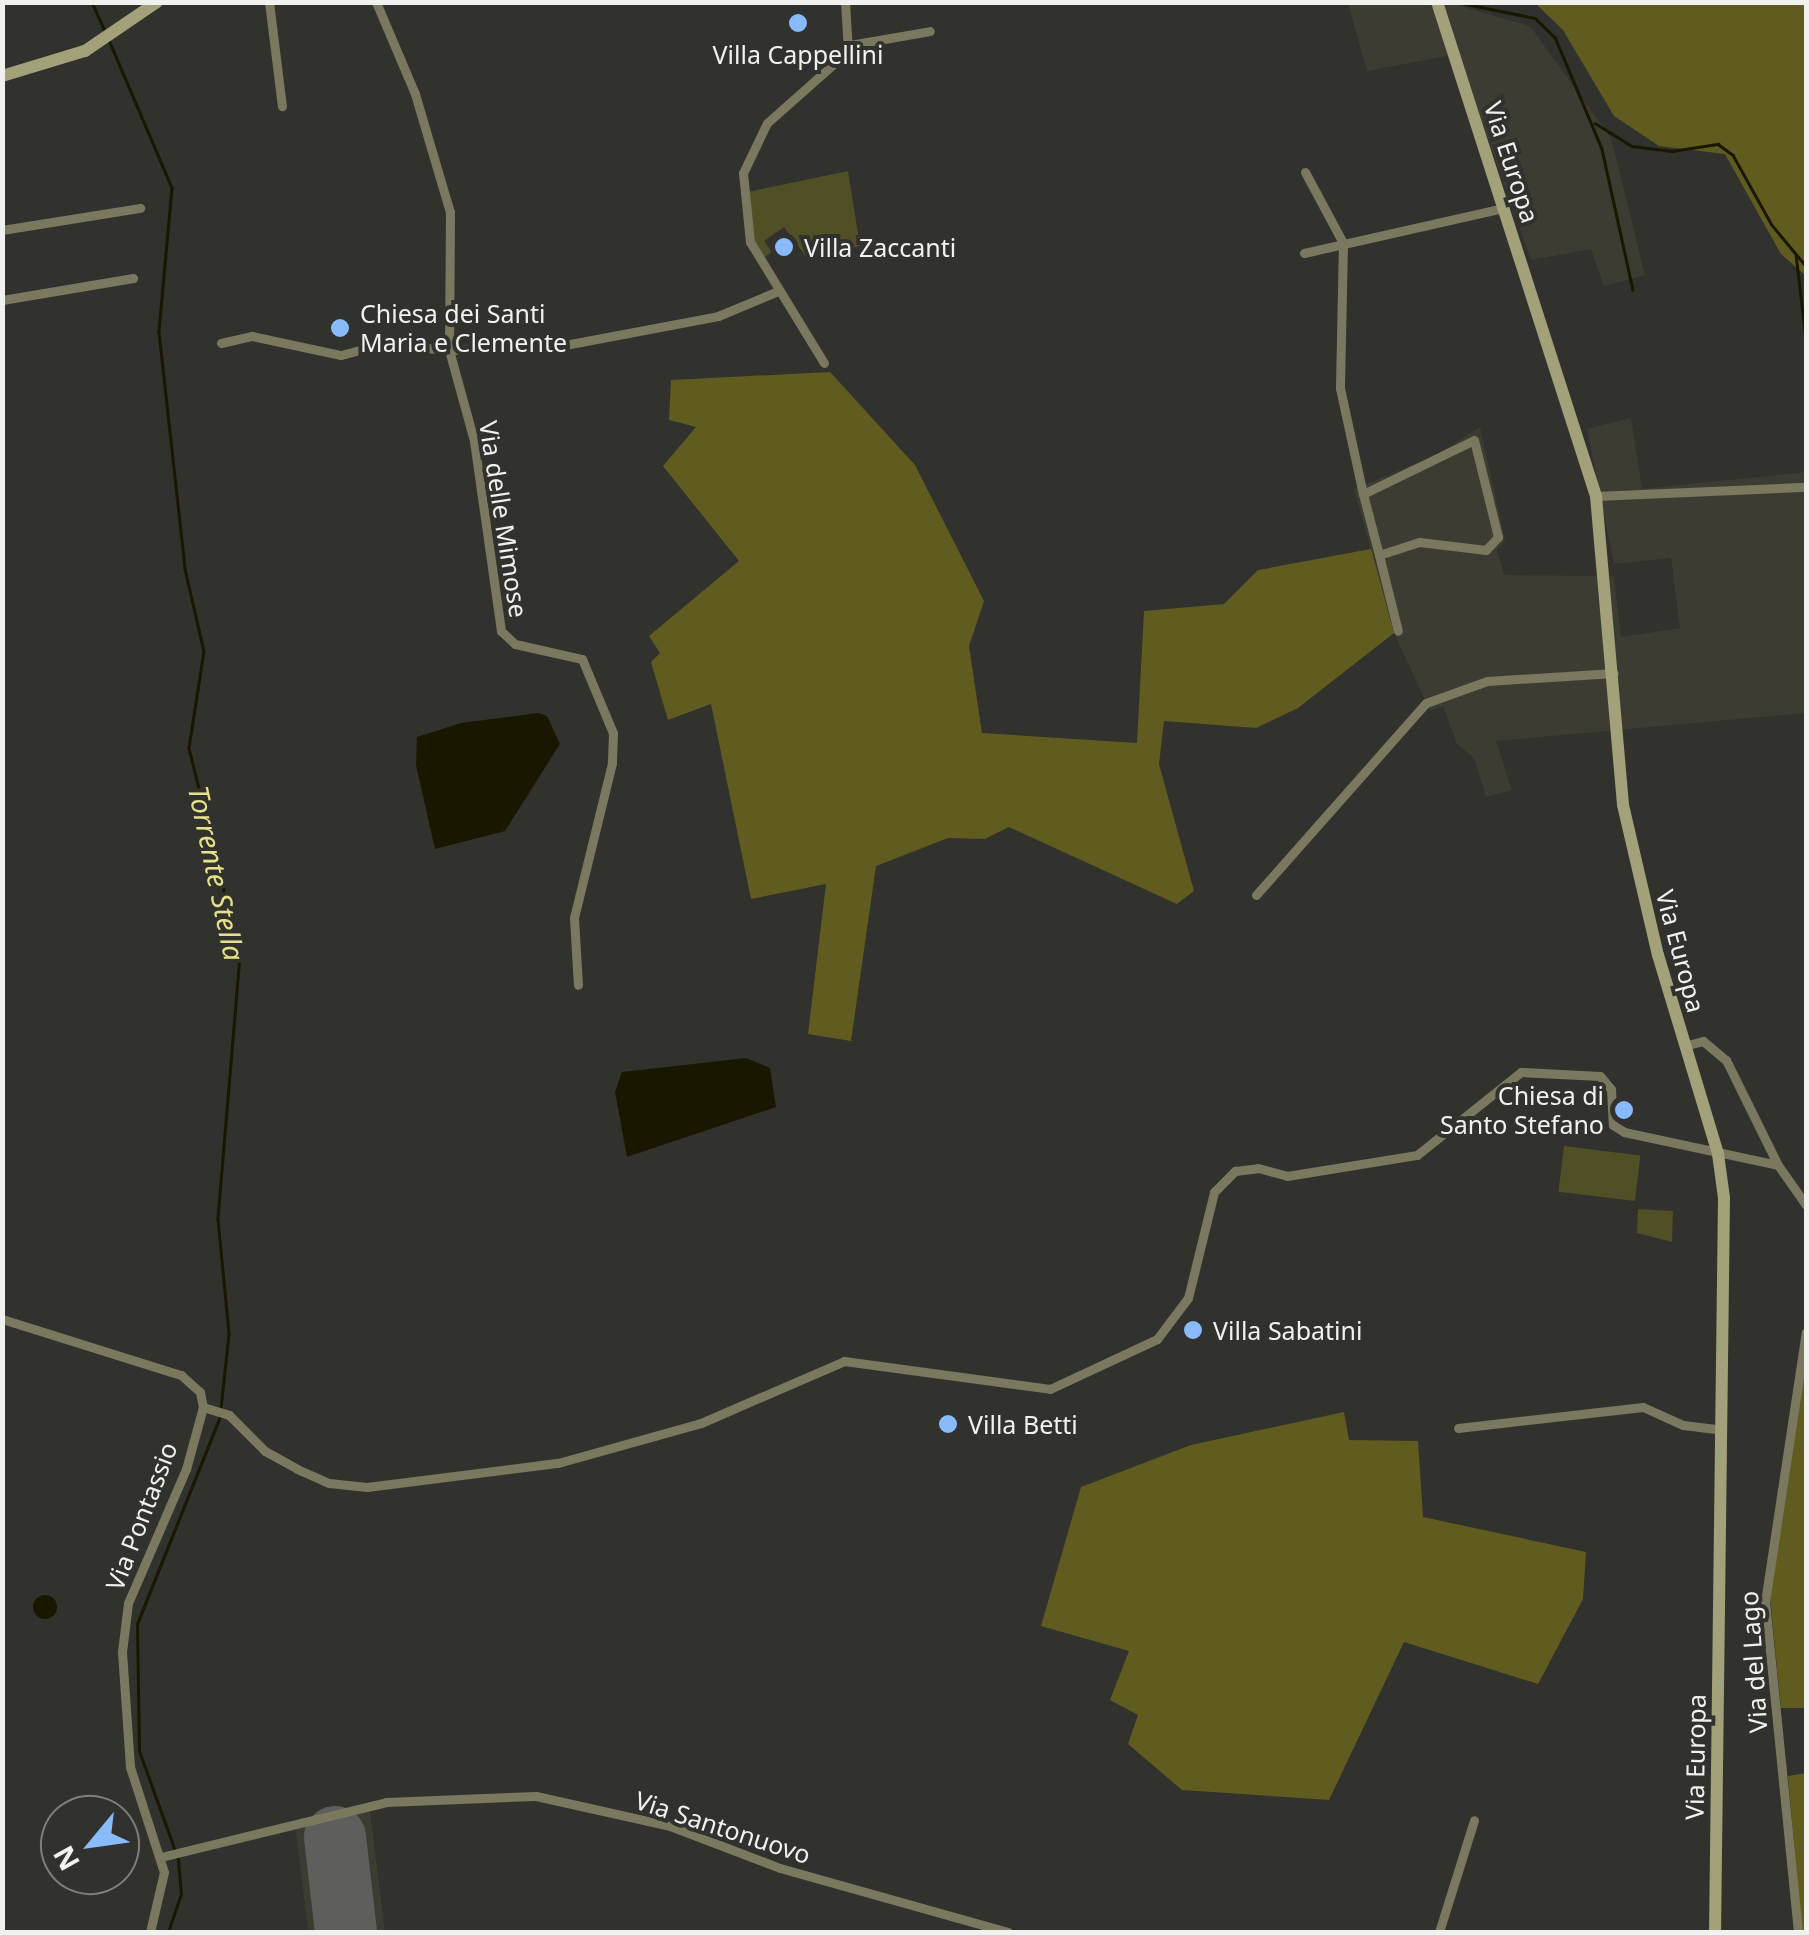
<!DOCTYPE html>
<html>
<head>
<meta charset="utf-8">
<style>
	body { margin:0 }
	#map { position:relative; width:1809px; height:1935px; overflow:hidden; background:#31312e; font-family:"Noto Sans",sans-serif }
	div>[style] { position:absolute }
	[style*='--x'] { left:calc(var(--x)*1px); top:calc(var(--y)*1px); width:calc(var(--w)*1px); rotate:calc(var(--a)*1deg) }
	.built>* { inset:0; background:#3c3c33; transform-origin:0 0 }
	.green>* { inset:0; background:#514f25; transform-origin:0 0 }
	.forest>* { inset:0; background:#605c20 }
	.water>* { inset:0; background:#1a1700 }
	.round { border-radius:50% }
	.stream>* { height:2.5px; margin:-1.25px; padding:0 1.25px; transform-origin:1.25px; border-radius:1.25px; background:#1a1700 }
	.runway>* { height:62px; margin:-31px; padding:0 31px; transform-origin:31px; border-radius:31px; background:#5e5e5c }
	.street>* { height:9px; margin:-4.5px; padding:0 4.5px; transform-origin:4.5px; border-radius:4.5px; background:#7a7960 }
	.secondary>* { height:12px; margin:-6px; padding:0 6px; transform-origin:6px; border-radius:6px; background:#a3a17a }
	.dots>* { width:28px; height:28px; translate:-50% -50%; box-sizing:border-box; border:5px solid #31312e; border-radius:50% }
	span { translate:-50% -50%; white-space:nowrap; text-align:center; line-height:1.15; -webkit-text-stroke:8px #31312e; paint-order:stroke }
	.poi-label { font-size:25px; color:#f1f1f0 }
	.left { translate:0 -50%; text-align:left }
	.right { translate:-100% -50%; text-align:right }
	.street-label { font-size:25px; color:#f1f1f0 }
	.water-label { font-size:28px; color:#e6e188; font-style:italic }
	.frame { position:absolute; inset:0; border:5px solid #f1f1f0; pointer-events:none }
	.north { position:absolute; left:40px; top:1795px; width:100px; height:100px; box-sizing:border-box; background:#31312e; border:2px solid #7e7e7c; border-radius:50%; rotate:241deg; font-size:28px; font-weight:700; line-height:40px; text-align:center; color:#f1f1f0 }
	.north::after { content:''; display:block; margin:auto; width:35px; height:45px; background:#89bafc; clip-path:polygon(50% 0,100% 100%,50% 72%,0 100%) }
</style>
</head>
<body>
<div id="map">
	<div class="built">
		<div style="clip-path:polygon(1348px 3px,1450px 3px,1530px 26px,1611px 138px,1645px 275px,1604px 286px,1591px 249px,1531px 260px,1458px 54px,1367px 71px)"></div>
		<div style="clip-path:polygon(1631px 418px,1642px 489px,1806px 472px,1806px 713px,1496px 741px,1512px 790px,1486px 797px,1474px 758px,1457px 744px,1443px 706px,1430px 711px,1394px 633px,1354px 489px,1433px 457px,1480px 427px,1505px 540px,1497px 550px,1504px 575px,1614px 576px,1621px 637px,1680px 628px,1671px 558px,1614px 564px,1587px 429px)"></div>
		<div style="left:370px;top:1811px;width:122px;height:76px;rotate:83deg"></div>
	</div>
	<div class="green">
		<div style="clip-path:polygon(848px 171px,860px 246px,807px 258px,784px 227px,764px 241px,772px 252px,763px 258px,752px 239px,747px 192px)"></div>
		<div style="left:1564px;top:1146px;width:77px;height:46px;rotate:7deg"></div>
		<div style="clip-path:polygon(1638px 1209px,1673px 1211px,1672px 1242px,1637px 1233px)"></div>
	</div>
	<div class="forest">
		<div style="clip-path:polygon(1535px 3px,1806px 3px,1806px 276px,1781px 254px,1725px 154px,1659px 146px,1614px 116px,1563px 30px)"></div>
		<div style="clip-path:polygon(830px 372px,915px 465px,984px 601px,969px 646px,982px 733px,1137px 743px,1144px 611px,1224px 604px,1258px 570px,1371px 549px,1394px 633px,1298px 708px,1256px 728px,1164px 721px,1159px 764px,1194px 891px,1177px 904px,1009px 827px,985px 839px,948px 838px,876px 866px,851px 1041px,808px 1034px,826px 884px,751px 899px,711px 704px,668px 720px,651px 662px,660px 653px,649px 636px,739px 561px,663px 466px,696px 427px,669px 420px,671px 380px)"></div>
		<div style="clip-path:polygon(1806px 1359px,1806px 1708px,1781px 1708px,1770px 1597px)"></div>
		<div style="clip-path:polygon(1344px 1412px,1349px 1440px,1418px 1441px,1423px 1517px,1586px 1552px,1583px 1599px,1538px 1684px,1404px 1642px,1329px 1800px,1182px 1790px,1128px 1744px,1138px 1715px,1110px 1700px,1129px 1651px,1041px 1626px,1081px 1487px,1191px 1445px)"></div>
		<div style="clip-path:polygon(1806px 1773px,1806px 1932px,1802px 1932px,1788px 1776px)"></div>
	</div>
	<div class="water">
		<div style="clip-path:polygon(538px 713px,547px 716px,560px 744px,505px 831px,435px 849px,416px 765px,417px 737px,461px 723px)"></div>
		<div style="clip-path:polygon(746px 1058px,770px 1068px,776px 1107px,627px 1157px,615px 1092px,622px 1072px)"></div>
		<div class="round" style="left:33px;top:1595px;width:24px;height:24px"></div>
	</div>
	<div class="stream">
		<div style="--x:92;--y:2;--w:34;--a:66"></div>
		<div style="--x:1457;--y:2;--w:80;--a:11.6"></div>
		<div style="--x:1535;--y:18;--w:28;--a:44"></div>
		<div style="--x:1555;--y:37;--w:121;--a:67.2"></div>
		<div style="--x:1602;--y:149;--w:144;--a:77.6"></div>
		<div style="--x:109;--y:40;--w:161;--a:66.9"></div>
		<div style="--x:172;--y:188;--w:145;--a:95.2"></div>
		<div style="--x:159;--y:332;--w:238;--a:83.7"></div>
		<div style="--x:185;--y:569;--w:84;--a:77"></div>
		<div style="--x:204;--y:651;--w:98;--a:98.8"></div>
		<div style="--x:189;--y:748;--w:214;--a:76.2"></div>
		<div style="--x:240;--y:956;--w:264;--a:94.8"></div>
		<div style="--x:218;--y:1219;--w:116;--a:84.5"></div>
		<div style="--x:229;--y:1334;--w:75;--a:96.1"></div>
		<div style="--x:1595;--y:123;--w:44;--a:31.9"></div>
		<div style="--x:1632;--y:146;--w:40;--a:7.1"></div>
		<div style="--x:1672;--y:151;--w:47;--a:-8.7"></div>
		<div style="--x:1718;--y:144;--w:19;--a:36"></div>
		<div style="--x:1733;--y:155;--w:80;--a:60.9"></div>
		<div style="--x:1772;--y:225;--w:53;--a:50.3"></div>
		<div style="--x:1796;--y:254;--w:86;--a:83.3"></div>
		<div style="--x:175;--y:1851;--w:106;--a:-109.8"></div>
		<div style="--x:139;--y:1751;--w:127;--a:-90.9"></div>
		<div style="--x:137;--y:1624;--w:223;--a:-68.2"></div>
		<div style="--x:168;--y:1932;--w:39;--a:-71"></div>
		<div style="--x:181;--y:1895;--w:36;--a:-95"></div>
	</div>
	<div class="runway">
		<div style="--x:335;--y:1837;--w:96;--a:83.4"></div>
	</div>
	<div class="street">
		<div style="--x:269;--y:2;--w:105;--a:82.9"></div>
		<div style="--x:376;--y:2;--w:100;--a:67"></div>
		<div style="--x:415;--y:94;--w:123;--a:73.5"></div>
		<div style="--x:450;--y:212;--w:138;--a:90.4"></div>
		<div style="--x:449;--y:350;--w:100;--a:-1.1"></div>
		<div style="--x:549;--y:348;--w:172;--a:-10.7"></div>
		<div style="--x:718;--y:316;--w:65;--a:-22.6"></div>
		<div style="--x:850;--y:45;--w:81;--a:-9.9"></div>
		<div style="--x:1305;--y:172;--w:81;--a:61.8"></div>
		<div style="--x:1343;--y:243;--w:145;--a:91.2"></div>
		<div style="--x:1340;--y:388;--w:108;--a:77.8"></div>
		<div style="--x:1363;--y:494;--w:123;--a:-25.9"></div>
		<div style="--x:1474;--y:440;--w:100;--a:76.1"></div>
		<div style="--x:1498;--y:537;--w:18;--a:133"></div>
		<div style="--x:1486;--y:550;--w:67;--a:-173.2"></div>
		<div style="--x:1419;--y:542;--w:42;--a:162"></div>
		<div style="--x:1379;--y:555;--w:63;--a:-104.7"></div>
		<div style="--x:2;--y:230;--w:140;--a:-9.1"></div>
		<div style="--x:1304;--y:253;--w:205;--a:-12.7"></div>
		<div style="--x:2;--y:300;--w:133;--a:-9.5"></div>
		<div style="--x:221;--y:343;--w:32;--a:-13"></div>
		<div style="--x:252;--y:336;--w:91;--a:12.1"></div>
		<div style="--x:341;--y:355;--w:42;--a:-15"></div>
		<div style="--x:382;--y:344;--w:67;--a:5.1"></div>
		<div style="--x:449;--y:350;--w:94;--a:74.6"></div>
		<div style="--x:474;--y:441;--w:192;--a:81.9"></div>
		<div style="--x:501;--y:631;--w:19;--a:43"></div>
		<div style="--x:515;--y:644;--w:69;--a:12.6"></div>
		<div style="--x:582;--y:659;--w:80;--a:67.3"></div>
		<div style="--x:613;--y:733;--w:30;--a:92"></div>
		<div style="--x:612;--y:763;--w:160;--a:103.8"></div>
		<div style="--x:574;--y:918;--w:67;--a:86.6"></div>
		<div style="--x:824;--y:363;--w:142;--a:-121.4"></div>
		<div style="--x:750;--y:242;--w:69;--a:-95.8"></div>
		<div style="--x:743;--y:173;--w:55;--a:-64.4"></div>
		<div style="--x:767;--y:123;--w:108;--a:-41.6"></div>
		<div style="--x:848;--y:51;--w:49;--a:-93.5"></div>
		<div style="--x:1596;--y:496;--w:210;--a:-2.5"></div>
		<div style="--x:1379;--y:555;--w:78;--a:76"></div>
		<div style="--x:1256;--y:895;--w:256;--a:-48.5"></div>
		<div style="--x:1426;--y:703;--w:65;--a:-19.8"></div>
		<div style="--x:1487;--y:681;--w:127;--a:-3.6"></div>
		<div style="--x:1684;--y:1046;--w:20;--a:-15"></div>
		<div style="--x:1703;--y:1041;--w:30;--a:40"></div>
		<div style="--x:1726;--y:1060;--w:117;--a:63.7"></div>
		<div style="--x:1778;--y:1165;--w:49;--a:55"></div>
		<div style="--x:2;--y:1319;--w:188;--a:17.4"></div>
		<div style="--x:181;--y:1375;--w:25;--a:42"></div>
		<div style="--x:200;--y:1392;--w:15;--a:79"></div>
		<div style="--x:203;--y:1407;--w:64;--a:105.3"></div>
		<div style="--x:186;--y:1469;--w:146;--a:113.4"></div>
		<div style="--x:128;--y:1603;--w:49;--a:97"></div>
		<div style="--x:122;--y:1652;--w:115;--a:86"></div>
		<div style="--x:130;--y:1767;--w:110;--a:72.1"></div>
		<div style="--x:164;--y:1872;--w:62;--a:103.1"></div>
		<div style="--x:203;--y:1407;--w:27;--a:17"></div>
		<div style="--x:229;--y:1415;--w:51;--a:45"></div>
		<div style="--x:265;--y:1451;--w:37;--a:29"></div>
		<div style="--x:297;--y:1469;--w:35;--a:24"></div>
		<div style="--x:329;--y:1483;--w:38;--a:6"></div>
		<div style="--x:367;--y:1487;--w:193;--a:-7.2"></div>
		<div style="--x:558;--y:1463;--w:148;--a:-15.6"></div>
		<div style="--x:701;--y:1423;--w:156;--a:-23.4"></div>
		<div style="--x:844;--y:1361;--w:208;--a:7.7"></div>
		<div style="--x:1050;--y:1389;--w:118;--a:-25"></div>
		<div style="--x:1157;--y:1339;--w:51;--a:-52.9"></div>
		<div style="--x:1188;--y:1298;--w:109;--a:-76.2"></div>
		<div style="--x:1214;--y:1192;--w:30;--a:-45"></div>
		<div style="--x:1235;--y:1171;--w:23;--a:-7"></div>
		<div style="--x:1258;--y:1168;--w:30;--a:15"></div>
		<div style="--x:1287;--y:1176;--w:132;--a:-9.2"></div>
		<div style="--x:1417;--y:1155;--w:133;--a:-38.6"></div>
		<div style="--x:1521;--y:1072;--w:79;--a:2.9"></div>
		<div style="--x:1600;--y:1076;--w:17;--a:50"></div>
		<div style="--x:1611;--y:1089;--w:36;--a:87"></div>
		<div style="--x:1613;--y:1125;--w:13;--a:32"></div>
		<div style="--x:1624;--y:1132;--w:157;--a:12.1"></div>
		<div style="--x:1458;--y:1428;--w:186;--a:-6.5"></div>
		<div style="--x:1643;--y:1407;--w:44;--a:24.2"></div>
		<div style="--x:1683;--y:1425;--w:39;--a:7"></div>
		<div style="--x:161;--y:1857;--w:232;--a:-13.7"></div>
		<div style="--x:386;--y:1802;--w:150;--a:-2.3"></div>
		<div style="--x:536;--y:1796;--w:137;--a:12.6"></div>
		<div style="--x:670;--y:1826;--w:118;--a:20.9"></div>
		<div style="--x:780;--y:1868;--w:237;--a:15.7"></div>
		<div style="--x:1439;--y:1932;--w:117;--a:-72.6"></div>
		<div style="--x:1798;--y:1932;--w:332;--a:-95.7"></div>
		<div style="--x:1765;--y:1602;--w:273;--a:-81.4"></div>
	</div>
	<div class="secondary">
		<div style="--x:1437;--y:2;--w:519;--a:72.16"></div>
		<div style="--x:1596;--y:496;--w:310;--a:85"></div>
		<div style="--x:1623;--y:805;--w:154;--a:76.9"></div>
		<div style="--x:1658;--y:955;--w:208;--a:73.2"></div>
		<div style="--x:1718;--y:1154;--w:44;--a:82.2"></div>
		<div style="--x:1724;--y:1198;--w:734;--a:90.7"></div>
		<div style="--x:2;--y:76;--w:87;--a:-16.8"></div>
		<div style="--x:85;--y:51;--w:87;--a:-34.2"></div>
	</div>
	<div class="dots">
		<div style="left:798px;top:23px;background:#89bafc"></div>
		<div style="left:784px;top:247px;background:#89bafc"></div>
		<div style="left:340px;top:328px;background:#89bafc"></div>
		<div style="left:1624px;top:1110px;background:#89bafc"></div>
		<div style="left:1193px;top:1330px;background:#89bafc"></div>
		<div style="left:948px;top:1424px;background:#89bafc"></div>
	</div>
	<div class="poi-label">
		<span style="left:798px;top:54px">Villa Cappellini</span>
		<span class="left" style="left:804px;top:247px">Villa Zaccanti</span>
		<span class="left" style="left:360px;top:328px">Chiesa dei Santi<br>Maria e Clemente</span>
		<span class="right" style="left:1604px;top:1110px">Chiesa di<br>Santo Stefano</span>
		<span class="left" style="left:1213px;top:1330px">Villa Sabatini</span>
		<span class="left" style="left:968px;top:1424px">Villa Betti</span>
	</div>
	<div class="street-label">
		<span style="left:1512px;top:162px;rotate:72deg">Via Europa</span>
		<span style="left:504px;top:519px;rotate:81deg">Via delle Mimose</span>
		<span style="left:1681px;top:951px;rotate:75deg">Via Europa</span>
		<span style="left:141px;top:1516px;rotate:-69deg">Via Pontassio</span>
		<span style="left:1753px;top:1662px;rotate:-94deg">Via del Lago</span>
		<span style="left:1695px;top:1757px;rotate:-89deg">Via Europa</span>
		<span style="left:723px;top:1827px;rotate:18deg">Via Santonuovo</span>
	</div>
	<div class="water-label">
		<span style="left:217px;top:873px;rotate:78deg">Torrente Stella</span>
	</div>
	<div class="frame"></div>
	<div class="north">N</div>
</div>
</body>
</html>
